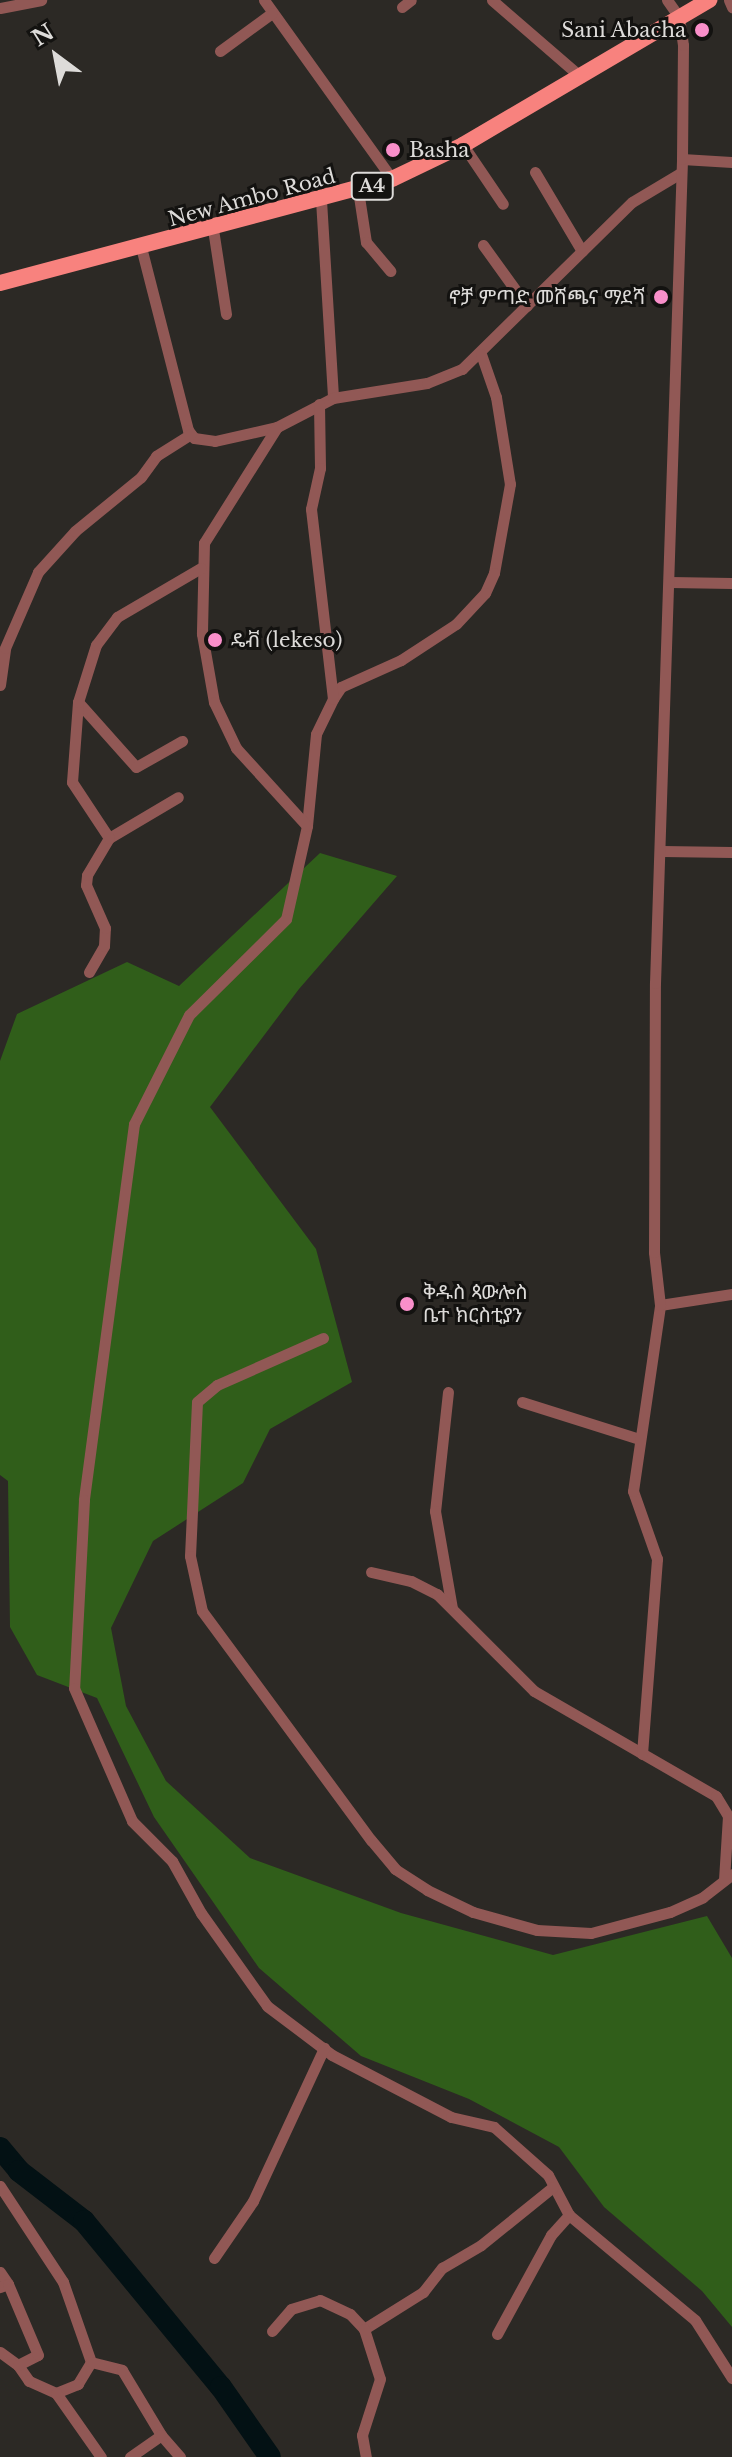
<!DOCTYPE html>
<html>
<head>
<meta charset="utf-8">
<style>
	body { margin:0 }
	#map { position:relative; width:732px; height:2457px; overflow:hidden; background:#2c2925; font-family:"Libre Baskerville","Noto Sans Ethiopic",serif }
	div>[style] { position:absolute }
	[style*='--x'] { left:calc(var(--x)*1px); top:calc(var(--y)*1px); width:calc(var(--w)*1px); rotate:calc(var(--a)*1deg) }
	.forest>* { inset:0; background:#305e1a }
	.river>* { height:22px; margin:-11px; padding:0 11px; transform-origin:11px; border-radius:11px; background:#031114 }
	.street>* { height:11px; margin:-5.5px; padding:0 5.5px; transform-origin:5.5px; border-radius:5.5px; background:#915855 }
	.primary>* { height:16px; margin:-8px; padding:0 8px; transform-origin:8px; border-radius:8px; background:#f8827e }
	.dots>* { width:22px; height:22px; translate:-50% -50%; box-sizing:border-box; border:4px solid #131210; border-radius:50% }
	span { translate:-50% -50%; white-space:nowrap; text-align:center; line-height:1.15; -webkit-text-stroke:6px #131210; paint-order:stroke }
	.shield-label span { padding:2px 6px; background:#131210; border:2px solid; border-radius:6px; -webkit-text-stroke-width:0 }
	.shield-label { font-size:18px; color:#dddbd9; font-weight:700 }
	.poi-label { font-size:20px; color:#dddbd9 }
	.right { translate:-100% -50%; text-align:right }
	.left { translate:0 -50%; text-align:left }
	.street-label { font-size:20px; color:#dddbd9 }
	.north { position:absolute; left:16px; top:16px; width:80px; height:80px; -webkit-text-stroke:6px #131210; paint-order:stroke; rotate:328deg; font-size:22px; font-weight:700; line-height:32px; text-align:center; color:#dddbd9 }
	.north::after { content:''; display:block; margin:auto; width:28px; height:36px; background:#dddbd9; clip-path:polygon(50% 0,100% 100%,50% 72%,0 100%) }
</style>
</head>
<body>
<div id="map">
	<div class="forest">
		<div style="clip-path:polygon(320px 853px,397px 876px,299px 989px,210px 1107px,316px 1249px,352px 1382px,270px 1429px,243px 1483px,153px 1541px,111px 1628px,126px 1706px,166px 1781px,250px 1858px,401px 1913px,553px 1955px,707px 1916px,732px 1958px,732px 2327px,702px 2291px,604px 2207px,559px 2147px,469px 2099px,361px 2056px,259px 1968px,154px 1817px,97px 1698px,37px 1675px,10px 1627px,8px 1481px,0 1475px,0 1061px,17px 1014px,127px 962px,179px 986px)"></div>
	</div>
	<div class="river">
		<div style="--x:0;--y:2148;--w:30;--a:50"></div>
		<div style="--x:19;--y:2171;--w:82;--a:37.6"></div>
		<div style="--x:84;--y:2221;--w:215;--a:50.5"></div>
		<div style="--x:221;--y:2387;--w:85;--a:55"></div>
	</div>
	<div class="street">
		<div style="--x:264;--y:0;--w:220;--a:54.4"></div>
		<div style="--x:492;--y:0;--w:118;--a:40.9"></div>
		<div style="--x:729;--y:0;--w:8;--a:67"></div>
		<div style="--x:402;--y:7;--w:11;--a:-38"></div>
		<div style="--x:0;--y:8;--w:42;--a:-11"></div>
		<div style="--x:220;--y:51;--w:64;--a:-36.2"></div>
		<div style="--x:463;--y:145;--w:71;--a:55.9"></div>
		<div style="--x:682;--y:159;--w:50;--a:3.4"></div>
		<div style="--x:535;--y:172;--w:92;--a:59.3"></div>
		<div style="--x:358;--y:190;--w:53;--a:81.3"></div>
		<div style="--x:366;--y:242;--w:38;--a:50"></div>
		<div style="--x:321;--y:200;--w:198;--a:86.5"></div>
		<div style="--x:213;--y:229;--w:86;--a:81.3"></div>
		<div style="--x:483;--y:245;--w:75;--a:54.2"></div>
		<div style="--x:141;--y:247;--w:189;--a:75.6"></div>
		<div style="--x:188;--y:430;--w:10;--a:53"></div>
		<div style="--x:194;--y:438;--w:21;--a:8"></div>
		<div style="--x:215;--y:441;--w:64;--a:-12.7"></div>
		<div style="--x:277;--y:427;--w:63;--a:-27.4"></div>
		<div style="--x:333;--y:398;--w:95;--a:-9.1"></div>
		<div style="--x:427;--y:383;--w:38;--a:-22"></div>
		<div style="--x:462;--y:369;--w:238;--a:-44.5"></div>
		<div style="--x:632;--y:202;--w:55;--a:-30.8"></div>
		<div style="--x:481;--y:354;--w:46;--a:70.8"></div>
		<div style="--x:496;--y:397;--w:88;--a:80.9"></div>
		<div style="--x:510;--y:484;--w:90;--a:100.2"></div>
		<div style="--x:494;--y:573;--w:22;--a:114"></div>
		<div style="--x:485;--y:593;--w:42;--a:133.1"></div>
		<div style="--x:456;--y:624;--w:66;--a:146.8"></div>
		<div style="--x:401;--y:660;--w:66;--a:155.8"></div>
		<div style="--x:341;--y:687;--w:14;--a:124"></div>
		<div style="--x:333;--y:699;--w:39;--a:116"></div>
		<div style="--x:316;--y:734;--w:92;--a:95.6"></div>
		<div style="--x:307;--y:826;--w:95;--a:102.7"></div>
		<div style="--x:286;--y:919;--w:136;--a:135.3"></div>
		<div style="--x:189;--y:1015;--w:122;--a:116.8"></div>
		<div style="--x:134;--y:1124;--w:379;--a:97.6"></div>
		<div style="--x:84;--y:1500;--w:188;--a:93"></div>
		<div style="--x:74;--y:1688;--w:145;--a:66.4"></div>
		<div style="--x:132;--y:1821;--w:57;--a:45"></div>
		<div style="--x:172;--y:1861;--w:60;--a:60.9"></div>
		<div style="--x:201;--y:1913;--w:114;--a:54.6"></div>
		<div style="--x:267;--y:2006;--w:81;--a:37"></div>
		<div style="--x:332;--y:2055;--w:134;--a:27.5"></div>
		<div style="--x:451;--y:2117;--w:44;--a:13.1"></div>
		<div style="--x:494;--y:2127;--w:72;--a:41.6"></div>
		<div style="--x:548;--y:2175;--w:45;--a:62.3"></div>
		<div style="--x:569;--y:2215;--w:164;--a:39.8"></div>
		<div style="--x:695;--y:2320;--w:69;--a:57.5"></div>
		<div style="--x:319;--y:404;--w:64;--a:89.1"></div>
		<div style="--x:320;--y:468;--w:42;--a:102.4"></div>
		<div style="--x:311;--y:509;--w:191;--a:83.4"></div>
		<div style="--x:277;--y:427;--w:137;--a:122.2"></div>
		<div style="--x:204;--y:543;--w:91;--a:91.3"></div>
		<div style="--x:202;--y:634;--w:69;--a:80"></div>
		<div style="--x:214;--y:702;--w:51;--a:64.4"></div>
		<div style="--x:236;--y:748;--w:105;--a:47.7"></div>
		<div style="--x:670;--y:582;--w:62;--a:0.9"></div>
		<div style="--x:0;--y:685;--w:37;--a:-82"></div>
		<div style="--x:5;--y:648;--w:83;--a:-66.5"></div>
		<div style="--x:38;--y:572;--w:55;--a:-47.9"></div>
		<div style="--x:75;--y:531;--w:85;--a:-39.3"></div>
		<div style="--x:141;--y:477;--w:26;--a:-54"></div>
		<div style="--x:156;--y:456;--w:41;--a:-32.2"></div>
		<div style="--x:78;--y:702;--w:87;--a:48.3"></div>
		<div style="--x:136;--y:767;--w:53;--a:-29.5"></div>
		<div style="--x:109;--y:838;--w:80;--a:-30.7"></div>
		<div style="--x:662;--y:851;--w:70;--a:0.8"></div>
		<div style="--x:89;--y:972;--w:30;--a:-60"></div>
		<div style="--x:104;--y:946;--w:18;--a:-87"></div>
		<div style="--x:105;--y:928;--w:47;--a:-113.8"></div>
		<div style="--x:86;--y:885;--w:10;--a:-84"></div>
		<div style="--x:87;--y:875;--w:43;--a:-59.3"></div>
		<div style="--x:109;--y:838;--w:67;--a:-123.5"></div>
		<div style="--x:72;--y:782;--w:80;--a:-85.7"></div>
		<div style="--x:78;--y:702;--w:60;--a:-72.5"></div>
		<div style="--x:96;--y:645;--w:35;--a:-53"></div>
		<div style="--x:117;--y:617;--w:97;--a:-30.3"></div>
		<div style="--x:660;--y:1305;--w:73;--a:-8.7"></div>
		<div style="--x:323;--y:1338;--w:116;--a:156.1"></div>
		<div style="--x:217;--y:1385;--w:26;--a:140"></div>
		<div style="--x:197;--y:1402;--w:154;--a:92.6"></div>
		<div style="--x:190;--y:1556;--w:56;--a:77.7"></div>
		<div style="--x:202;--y:1611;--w:285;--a:53.6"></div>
		<div style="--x:371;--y:1840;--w:38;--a:50"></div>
		<div style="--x:395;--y:1869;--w:38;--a:33"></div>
		<div style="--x:427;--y:1890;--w:51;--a:25.6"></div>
		<div style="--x:473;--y:1912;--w:66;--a:15.7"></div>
		<div style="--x:537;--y:1930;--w:54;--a:3.2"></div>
		<div style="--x:591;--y:1933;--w:82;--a:-14.9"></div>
		<div style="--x:670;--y:1912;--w:36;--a:-24"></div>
		<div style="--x:703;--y:1897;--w:37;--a:-38"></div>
		<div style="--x:448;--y:1392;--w:120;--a:96.2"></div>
		<div style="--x:435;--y:1511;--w:98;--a:80.1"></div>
		<div style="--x:522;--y:1402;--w:123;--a:17.5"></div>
		<div style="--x:371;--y:1572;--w:41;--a:12.7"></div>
		<div style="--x:411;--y:1581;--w:29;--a:27"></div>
		<div style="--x:437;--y:1594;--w:137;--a:45"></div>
		<div style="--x:534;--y:1691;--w:210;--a:30"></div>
		<div style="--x:716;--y:1796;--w:23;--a:59"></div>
		<div style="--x:728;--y:1816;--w:64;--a:93.6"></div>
		<div style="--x:642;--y:1754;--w:196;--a:-85.6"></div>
		<div style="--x:657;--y:1559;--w:72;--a:-109.4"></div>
		<div style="--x:633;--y:1491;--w:188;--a:-81.7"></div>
		<div style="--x:660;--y:1305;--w:53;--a:-96.5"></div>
		<div style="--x:654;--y:1252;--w:269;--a:-89.8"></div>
		<div style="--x:655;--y:983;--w:824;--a:-88.12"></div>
		<div style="--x:682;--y:159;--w:114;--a:-89.5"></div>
		<div style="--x:683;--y:45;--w:28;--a:-98"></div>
		<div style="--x:679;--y:17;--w:21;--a:-125"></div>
		<div style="--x:0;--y:2186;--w:115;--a:56.7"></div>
		<div style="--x:63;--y:2282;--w:85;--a:70.7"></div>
		<div style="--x:91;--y:2362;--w:26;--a:121"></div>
		<div style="--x:78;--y:2384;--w:24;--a:158"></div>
		<div style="--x:56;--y:2393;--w:30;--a:-156"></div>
		<div style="--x:29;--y:2381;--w:19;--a:-125"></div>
		<div style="--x:214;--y:2258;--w:69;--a:-55.6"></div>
		<div style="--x:253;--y:2201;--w:169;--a:-65.1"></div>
		<div style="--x:0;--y:2272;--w:14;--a:56"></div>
		<div style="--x:8;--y:2284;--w:9;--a:159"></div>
		<div style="--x:364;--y:2329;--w:70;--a:-32.1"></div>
		<div style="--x:423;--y:2292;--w:31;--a:-52"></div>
		<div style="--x:442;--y:2268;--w:45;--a:-30.5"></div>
		<div style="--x:481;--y:2245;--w:92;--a:-38.9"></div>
		<div style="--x:272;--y:2331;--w:29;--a:-49"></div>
		<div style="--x:291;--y:2309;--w:30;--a:-17"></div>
		<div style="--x:320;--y:2300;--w:33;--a:25"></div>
		<div style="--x:350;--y:2314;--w:21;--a:47"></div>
		<div style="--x:364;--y:2329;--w:52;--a:72.3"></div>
		<div style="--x:380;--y:2379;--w:59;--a:107.8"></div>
		<div style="--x:362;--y:2435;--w:22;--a:80"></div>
		<div style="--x:497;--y:2334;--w:113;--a:-61.4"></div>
		<div style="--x:551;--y:2235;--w:27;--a:-48"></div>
		<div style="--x:0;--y:2352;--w:22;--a:36"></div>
		<div style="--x:18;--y:2365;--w:22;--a:-27"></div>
		<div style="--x:38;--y:2355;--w:77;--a:-112.9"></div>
		<div style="--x:91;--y:2362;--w:32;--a:14"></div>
		<div style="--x:122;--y:2370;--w:76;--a:59"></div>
		<div style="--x:56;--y:2393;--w:78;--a:54.9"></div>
		<div style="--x:130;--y:2457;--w:38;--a:-35"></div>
		<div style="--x:161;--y:2435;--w:29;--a:49"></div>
	</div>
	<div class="primary">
		<div style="--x:0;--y:283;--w:406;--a:-14.9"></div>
		<div style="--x:392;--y:179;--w:79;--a:-25.6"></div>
		<div style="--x:463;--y:145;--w:286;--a:-30.5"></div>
	</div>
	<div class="dots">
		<div style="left:702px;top:30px;background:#f98fca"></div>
		<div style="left:393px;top:150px;background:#f98fca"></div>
		<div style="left:661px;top:297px;background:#f98fca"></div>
		<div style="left:215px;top:640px;background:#f98fca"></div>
		<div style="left:407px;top:1304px;background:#f98fca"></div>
	</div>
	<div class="shield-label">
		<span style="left:372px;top:186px">A4</span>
	</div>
	<div class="poi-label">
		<span class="right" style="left:686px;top:30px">Sani Abacha</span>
		<span class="left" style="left:409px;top:150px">Basha</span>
		<span class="right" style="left:645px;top:297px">ኖቻ ምጣድ መሸጫና ማደሻ</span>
		<span class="left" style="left:231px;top:640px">ዴቭ (lekeso)</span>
		<span class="left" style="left:423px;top:1304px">ቅዱስ ጳውሎስ<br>ቤተ ክርስቲያን</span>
	</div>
	<div class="street-label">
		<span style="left:252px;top:198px;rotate:-15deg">New Ambo Road</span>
	</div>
	<div class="north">N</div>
</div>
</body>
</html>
